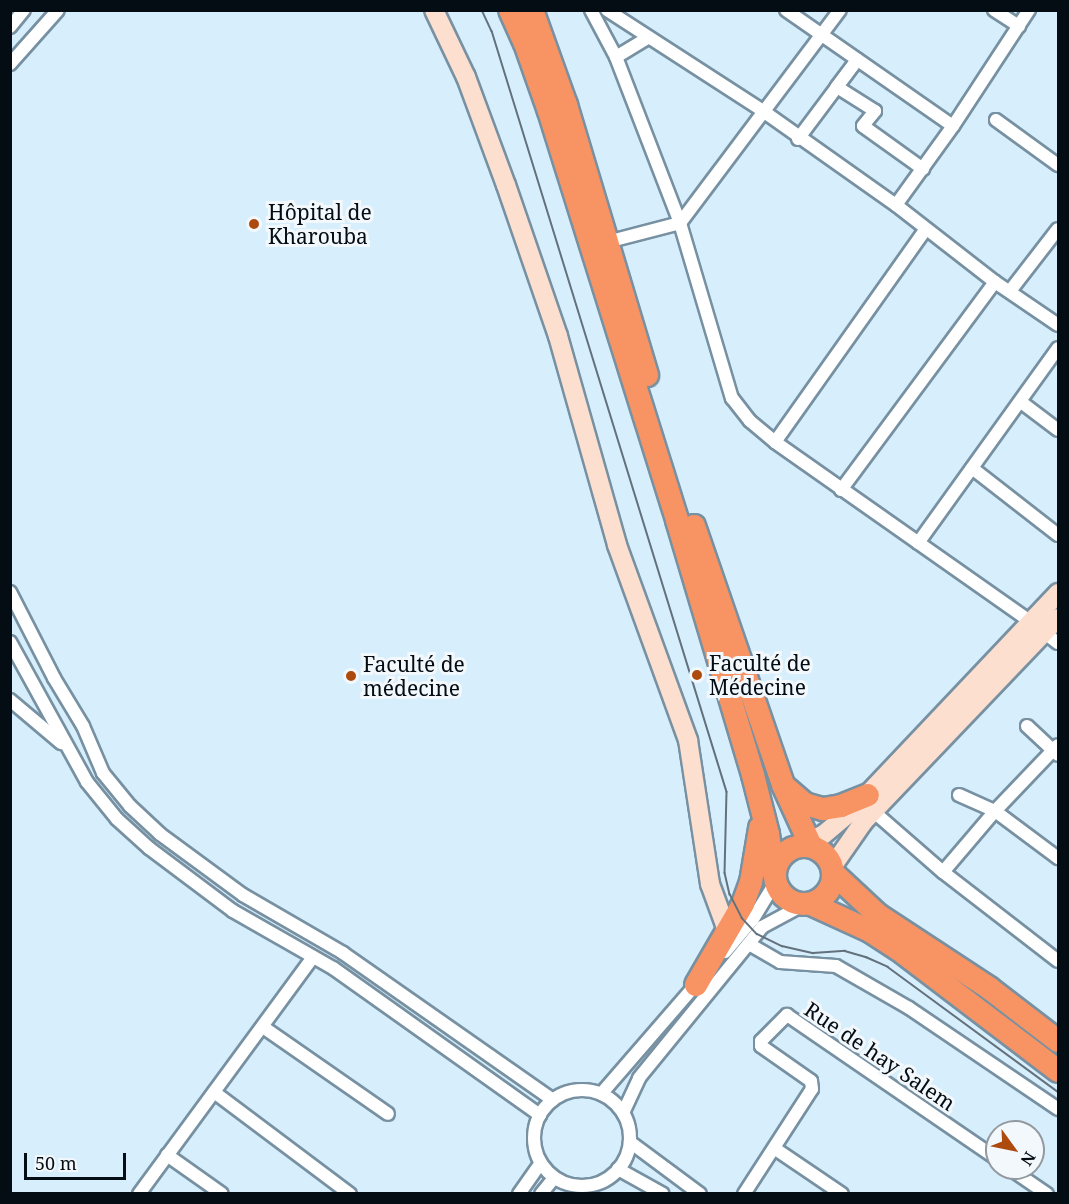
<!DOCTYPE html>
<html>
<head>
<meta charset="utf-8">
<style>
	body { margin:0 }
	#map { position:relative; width:1069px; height:1204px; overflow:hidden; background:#d7eefd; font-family:"Noto Serif",serif }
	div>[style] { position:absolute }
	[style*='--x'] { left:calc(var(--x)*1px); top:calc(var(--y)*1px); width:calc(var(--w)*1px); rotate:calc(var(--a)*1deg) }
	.roads { filter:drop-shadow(2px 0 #7791a2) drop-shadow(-2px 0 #7791a2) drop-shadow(0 2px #7791a2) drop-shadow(0 -2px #7791a2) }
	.street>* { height:12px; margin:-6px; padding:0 6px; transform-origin:6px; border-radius:6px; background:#fff }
	.street>.ring { margin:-6px; padding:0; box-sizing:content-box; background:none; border:12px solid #fff; border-radius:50% }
	.secondary>* { height:18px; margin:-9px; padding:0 9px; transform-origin:9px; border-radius:9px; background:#fddfd0 }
	.highway>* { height:22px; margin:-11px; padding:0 11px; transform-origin:11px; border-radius:11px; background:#f89464 }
	.highway>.ring { margin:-11px; padding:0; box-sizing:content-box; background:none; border:22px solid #f89464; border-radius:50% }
	.tram>* { height:1.5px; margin:-0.75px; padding:0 0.75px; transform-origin:0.75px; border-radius:0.75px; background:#62717b }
	.dots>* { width:16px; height:16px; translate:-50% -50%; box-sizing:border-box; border:3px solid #f3f8fc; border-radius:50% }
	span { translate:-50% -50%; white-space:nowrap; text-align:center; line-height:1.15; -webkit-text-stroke:6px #f3f8fc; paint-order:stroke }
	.poi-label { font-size:21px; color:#040d13 }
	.left { translate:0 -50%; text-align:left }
	.street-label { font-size:21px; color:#040d13 }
	.frame { position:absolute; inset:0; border:12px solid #040d13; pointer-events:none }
	.north { position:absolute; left:985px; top:1120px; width:60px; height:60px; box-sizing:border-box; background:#f3f8fc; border:2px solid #939a9f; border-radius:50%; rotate:123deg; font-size:16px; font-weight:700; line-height:24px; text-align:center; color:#040d13 }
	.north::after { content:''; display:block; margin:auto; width:21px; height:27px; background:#ad4b0f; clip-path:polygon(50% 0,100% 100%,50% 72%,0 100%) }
	.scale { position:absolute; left:24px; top:1153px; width:102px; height:27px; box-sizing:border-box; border:3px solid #040d13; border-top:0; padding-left:8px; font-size:18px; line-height:21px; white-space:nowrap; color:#040d13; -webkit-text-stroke:4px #f3f8fc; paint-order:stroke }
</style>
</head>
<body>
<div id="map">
	<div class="roads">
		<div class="street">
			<div style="--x:591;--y:10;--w:53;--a:62"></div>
			<div style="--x:616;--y:57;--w:178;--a:68.9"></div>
			<div style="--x:680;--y:223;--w:183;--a:73.5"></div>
			<div style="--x:732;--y:398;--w:29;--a:52"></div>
			<div style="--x:750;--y:421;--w:33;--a:40"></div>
			<div style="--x:775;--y:442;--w:313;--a:35.1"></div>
			<div style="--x:1031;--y:622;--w:34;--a:38"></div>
			<div style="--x:607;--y:10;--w:186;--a:32.9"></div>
			<div style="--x:763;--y:111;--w:163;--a:35.3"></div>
			<div style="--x:896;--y:205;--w:125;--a:37.9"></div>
			<div style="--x:995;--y:282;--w:76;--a:34.3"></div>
			<div style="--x:786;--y:10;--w:203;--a:34.8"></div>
			<div style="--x:994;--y:10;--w:30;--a:33"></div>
			<div style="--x:10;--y:27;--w:22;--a:-51"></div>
			<div style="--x:616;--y:57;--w:37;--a:-31"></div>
			<div style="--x:10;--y:64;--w:72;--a:-48.4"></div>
			<div style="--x:996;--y:120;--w:77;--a:36"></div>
			<div style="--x:798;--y:139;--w:99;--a:-53.2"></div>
			<div style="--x:857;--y:60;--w:34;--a:127"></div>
			<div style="--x:837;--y:87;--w:45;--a:32.3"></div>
			<div style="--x:875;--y:111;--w:19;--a:129"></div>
			<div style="--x:863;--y:126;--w:74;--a:35.6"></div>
			<div style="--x:896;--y:205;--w:97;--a:-54.2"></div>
			<div style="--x:953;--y:126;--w:139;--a:-56.8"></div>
			<div style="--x:607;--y:242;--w:75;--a:-14.6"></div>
			<div style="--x:680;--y:223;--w:266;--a:-53.1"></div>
			<div style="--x:1010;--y:291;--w:78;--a:-52.3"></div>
			<div style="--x:1021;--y:402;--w:46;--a:37.1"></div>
			<div style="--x:775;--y:442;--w:261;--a:-54.7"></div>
			<div style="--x:972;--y:468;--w:109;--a:37.9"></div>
			<div style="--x:841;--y:490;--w:259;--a:-53.5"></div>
			<div style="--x:918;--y:543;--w:240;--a:-54.3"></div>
			<div style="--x:10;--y:592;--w:97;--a:62.9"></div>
			<div style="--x:54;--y:678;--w:56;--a:58.9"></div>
			<div style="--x:83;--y:726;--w:51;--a:66.9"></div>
			<div style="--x:103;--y:773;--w:43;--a:50.7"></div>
			<div style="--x:130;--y:806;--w:41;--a:43"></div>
			<div style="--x:160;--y:834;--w:103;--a:36.3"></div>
			<div style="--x:243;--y:895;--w:116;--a:30.1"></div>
			<div style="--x:343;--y:953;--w:256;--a:35"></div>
			<div style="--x:10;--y:642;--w:160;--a:61.2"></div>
			<div style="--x:87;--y:782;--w:48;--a:51"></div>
			<div style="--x:117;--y:819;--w:43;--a:42.2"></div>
			<div style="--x:149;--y:848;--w:105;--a:36.9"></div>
			<div style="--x:233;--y:911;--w:115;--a:29.7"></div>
			<div style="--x:333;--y:968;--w:254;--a:35.4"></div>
			<div style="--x:10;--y:700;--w:67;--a:40.1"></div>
			<div style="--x:1027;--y:726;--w:42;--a:43.1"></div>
			<div style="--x:959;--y:795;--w:39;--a:24"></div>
			<div style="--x:995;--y:811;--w:79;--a:36.7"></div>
			<div style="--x:873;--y:811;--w:93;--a:41.1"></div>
			<div style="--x:943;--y:872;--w:145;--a:37.7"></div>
			<div style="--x:943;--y:872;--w:80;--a:-49.6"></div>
			<div style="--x:995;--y:811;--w:91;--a:-46.3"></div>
			<div style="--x:749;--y:944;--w:36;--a:30"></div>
			<div style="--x:780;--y:962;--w:56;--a:4.1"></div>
			<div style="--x:836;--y:966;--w:84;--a:29.9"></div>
			<div style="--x:909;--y:1008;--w:180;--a:34.1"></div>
			<div style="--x:725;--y:952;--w:43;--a:-49.7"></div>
			<div style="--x:753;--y:919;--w:42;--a:-58.6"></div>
			<div style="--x:263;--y:1027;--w:152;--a:34.8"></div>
			<div class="ring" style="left:534px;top:1090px;width:84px;height:84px"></div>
			<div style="--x:214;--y:1092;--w:170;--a:36.9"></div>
			<div style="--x:601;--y:1094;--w:150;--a:-49.1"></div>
			<div style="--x:623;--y:1113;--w:38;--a:-65"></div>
			<div style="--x:639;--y:1078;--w:195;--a:-50.8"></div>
			<div style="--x:762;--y:927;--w:47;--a:-28.2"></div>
			<div style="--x:630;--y:1142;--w:87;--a:36.6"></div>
			<div style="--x:774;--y:1148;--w:82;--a:34.1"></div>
			<div style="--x:167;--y:1155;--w:67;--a:35.3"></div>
			<div style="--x:1009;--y:1168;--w:46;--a:34.4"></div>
			<div style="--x:618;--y:1169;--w:51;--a:29.1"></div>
			<div style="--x:139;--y:1194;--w:294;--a:-53.7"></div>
			<div style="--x:519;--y:1194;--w:38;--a:-55"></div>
			<div style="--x:541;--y:1194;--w:21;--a:-51"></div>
			<div style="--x:744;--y:1194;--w:125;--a:-57.1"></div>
			<div style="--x:812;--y:1089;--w:8;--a:-97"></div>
			<div style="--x:811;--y:1081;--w:61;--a:-145"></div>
			<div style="--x:761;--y:1046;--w:5;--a:-90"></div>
			<div style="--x:761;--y:1041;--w:37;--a:-45"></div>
			<div style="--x:787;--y:1015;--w:255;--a:34.4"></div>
		</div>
		<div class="secondary">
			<div style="--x:434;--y:10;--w:74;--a:64.5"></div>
			<div style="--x:466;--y:77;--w:115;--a:69.7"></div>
			<div style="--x:506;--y:185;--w:160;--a:71"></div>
			<div style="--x:558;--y:336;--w:217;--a:74.2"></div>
			<div style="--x:617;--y:545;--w:208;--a:70"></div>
			<div style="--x:688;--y:740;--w:146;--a:81.3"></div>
			<div style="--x:710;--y:884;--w:52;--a:69.8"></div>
			<div style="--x:799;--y:846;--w:26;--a:-25"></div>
			<div style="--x:823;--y:835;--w:39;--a:-40"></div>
			<div style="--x:853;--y:810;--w:299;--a:-46.6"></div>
			<div style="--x:832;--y:867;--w:56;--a:-55.2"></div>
			<div style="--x:864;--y:821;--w:281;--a:-46.3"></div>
		</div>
		<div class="highway">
			<div style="--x:510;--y:10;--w:36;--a:66"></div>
			<div style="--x:525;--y:43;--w:72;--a:70.6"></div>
			<div style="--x:549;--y:111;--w:429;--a:72.6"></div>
			<div style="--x:677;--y:520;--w:266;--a:73.4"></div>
			<div style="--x:753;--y:775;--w:61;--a:75.7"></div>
			<div style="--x:768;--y:834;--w:40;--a:81.5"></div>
			<div style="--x:532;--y:10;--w:101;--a:70.3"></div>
			<div style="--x:566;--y:105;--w:282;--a:73.3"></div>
			<div style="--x:694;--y:526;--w:274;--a:71"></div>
			<div style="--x:783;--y:785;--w:67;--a:65.3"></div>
			<div style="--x:784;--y:786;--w:28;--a:41"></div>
			<div style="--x:805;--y:804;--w:19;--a:16"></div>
			<div style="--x:823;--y:809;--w:18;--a:-9"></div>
			<div style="--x:841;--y:806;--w:29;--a:-22"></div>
			<div class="ring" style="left:775px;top:846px;width:36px;height:36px"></div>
			<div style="--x:833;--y:873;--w:62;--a:43"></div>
			<div style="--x:878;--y:915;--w:133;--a:33.3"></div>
			<div style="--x:989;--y:988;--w:87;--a:37.5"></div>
			<div style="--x:811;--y:904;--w:65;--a:24.6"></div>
			<div style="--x:870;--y:931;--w:33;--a:33"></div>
			<div style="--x:898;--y:949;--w:201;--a:37.3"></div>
			<div style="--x:696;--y:985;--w:94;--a:-59.9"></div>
			<div style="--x:743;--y:904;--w:23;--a:-70"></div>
			<div style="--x:751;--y:882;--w:55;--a:-80.5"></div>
		</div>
	</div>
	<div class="tram">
		<div style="--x:482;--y:10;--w:23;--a:65"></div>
		<div style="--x:492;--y:31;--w:796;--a:72.84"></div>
		<div style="--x:727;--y:792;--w:81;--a:91.4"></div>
		<div style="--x:725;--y:873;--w:22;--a:77"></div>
		<div style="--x:730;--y:894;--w:27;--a:63"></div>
		<div style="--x:742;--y:918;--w:22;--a:47"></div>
		<div style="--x:757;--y:934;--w:28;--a:26"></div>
		<div style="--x:782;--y:946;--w:32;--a:13"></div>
		<div style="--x:813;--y:953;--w:32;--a:-4"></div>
		<div style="--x:845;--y:951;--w:22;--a:16"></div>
		<div style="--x:866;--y:957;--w:24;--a:24"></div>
		<div style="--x:888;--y:967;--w:211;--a:36.3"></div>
	</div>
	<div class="dots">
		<div style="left:254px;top:224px;background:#ad4b0f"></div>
		<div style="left:697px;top:675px;background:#ad4b0f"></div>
		<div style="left:351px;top:676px;background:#ad4b0f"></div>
	</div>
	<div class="poi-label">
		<span class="left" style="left:268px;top:224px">Hôpital de<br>Kharouba</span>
		<span class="left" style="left:709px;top:675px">Faculté de<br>Médecine</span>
		<span class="left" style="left:363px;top:676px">Faculté de<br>médecine</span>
	</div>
	<div class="street-label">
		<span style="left:880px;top:1056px;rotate:34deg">Rue de hay Salem</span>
	</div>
	<div class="frame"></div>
	<div class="north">N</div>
	<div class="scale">50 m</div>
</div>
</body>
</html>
